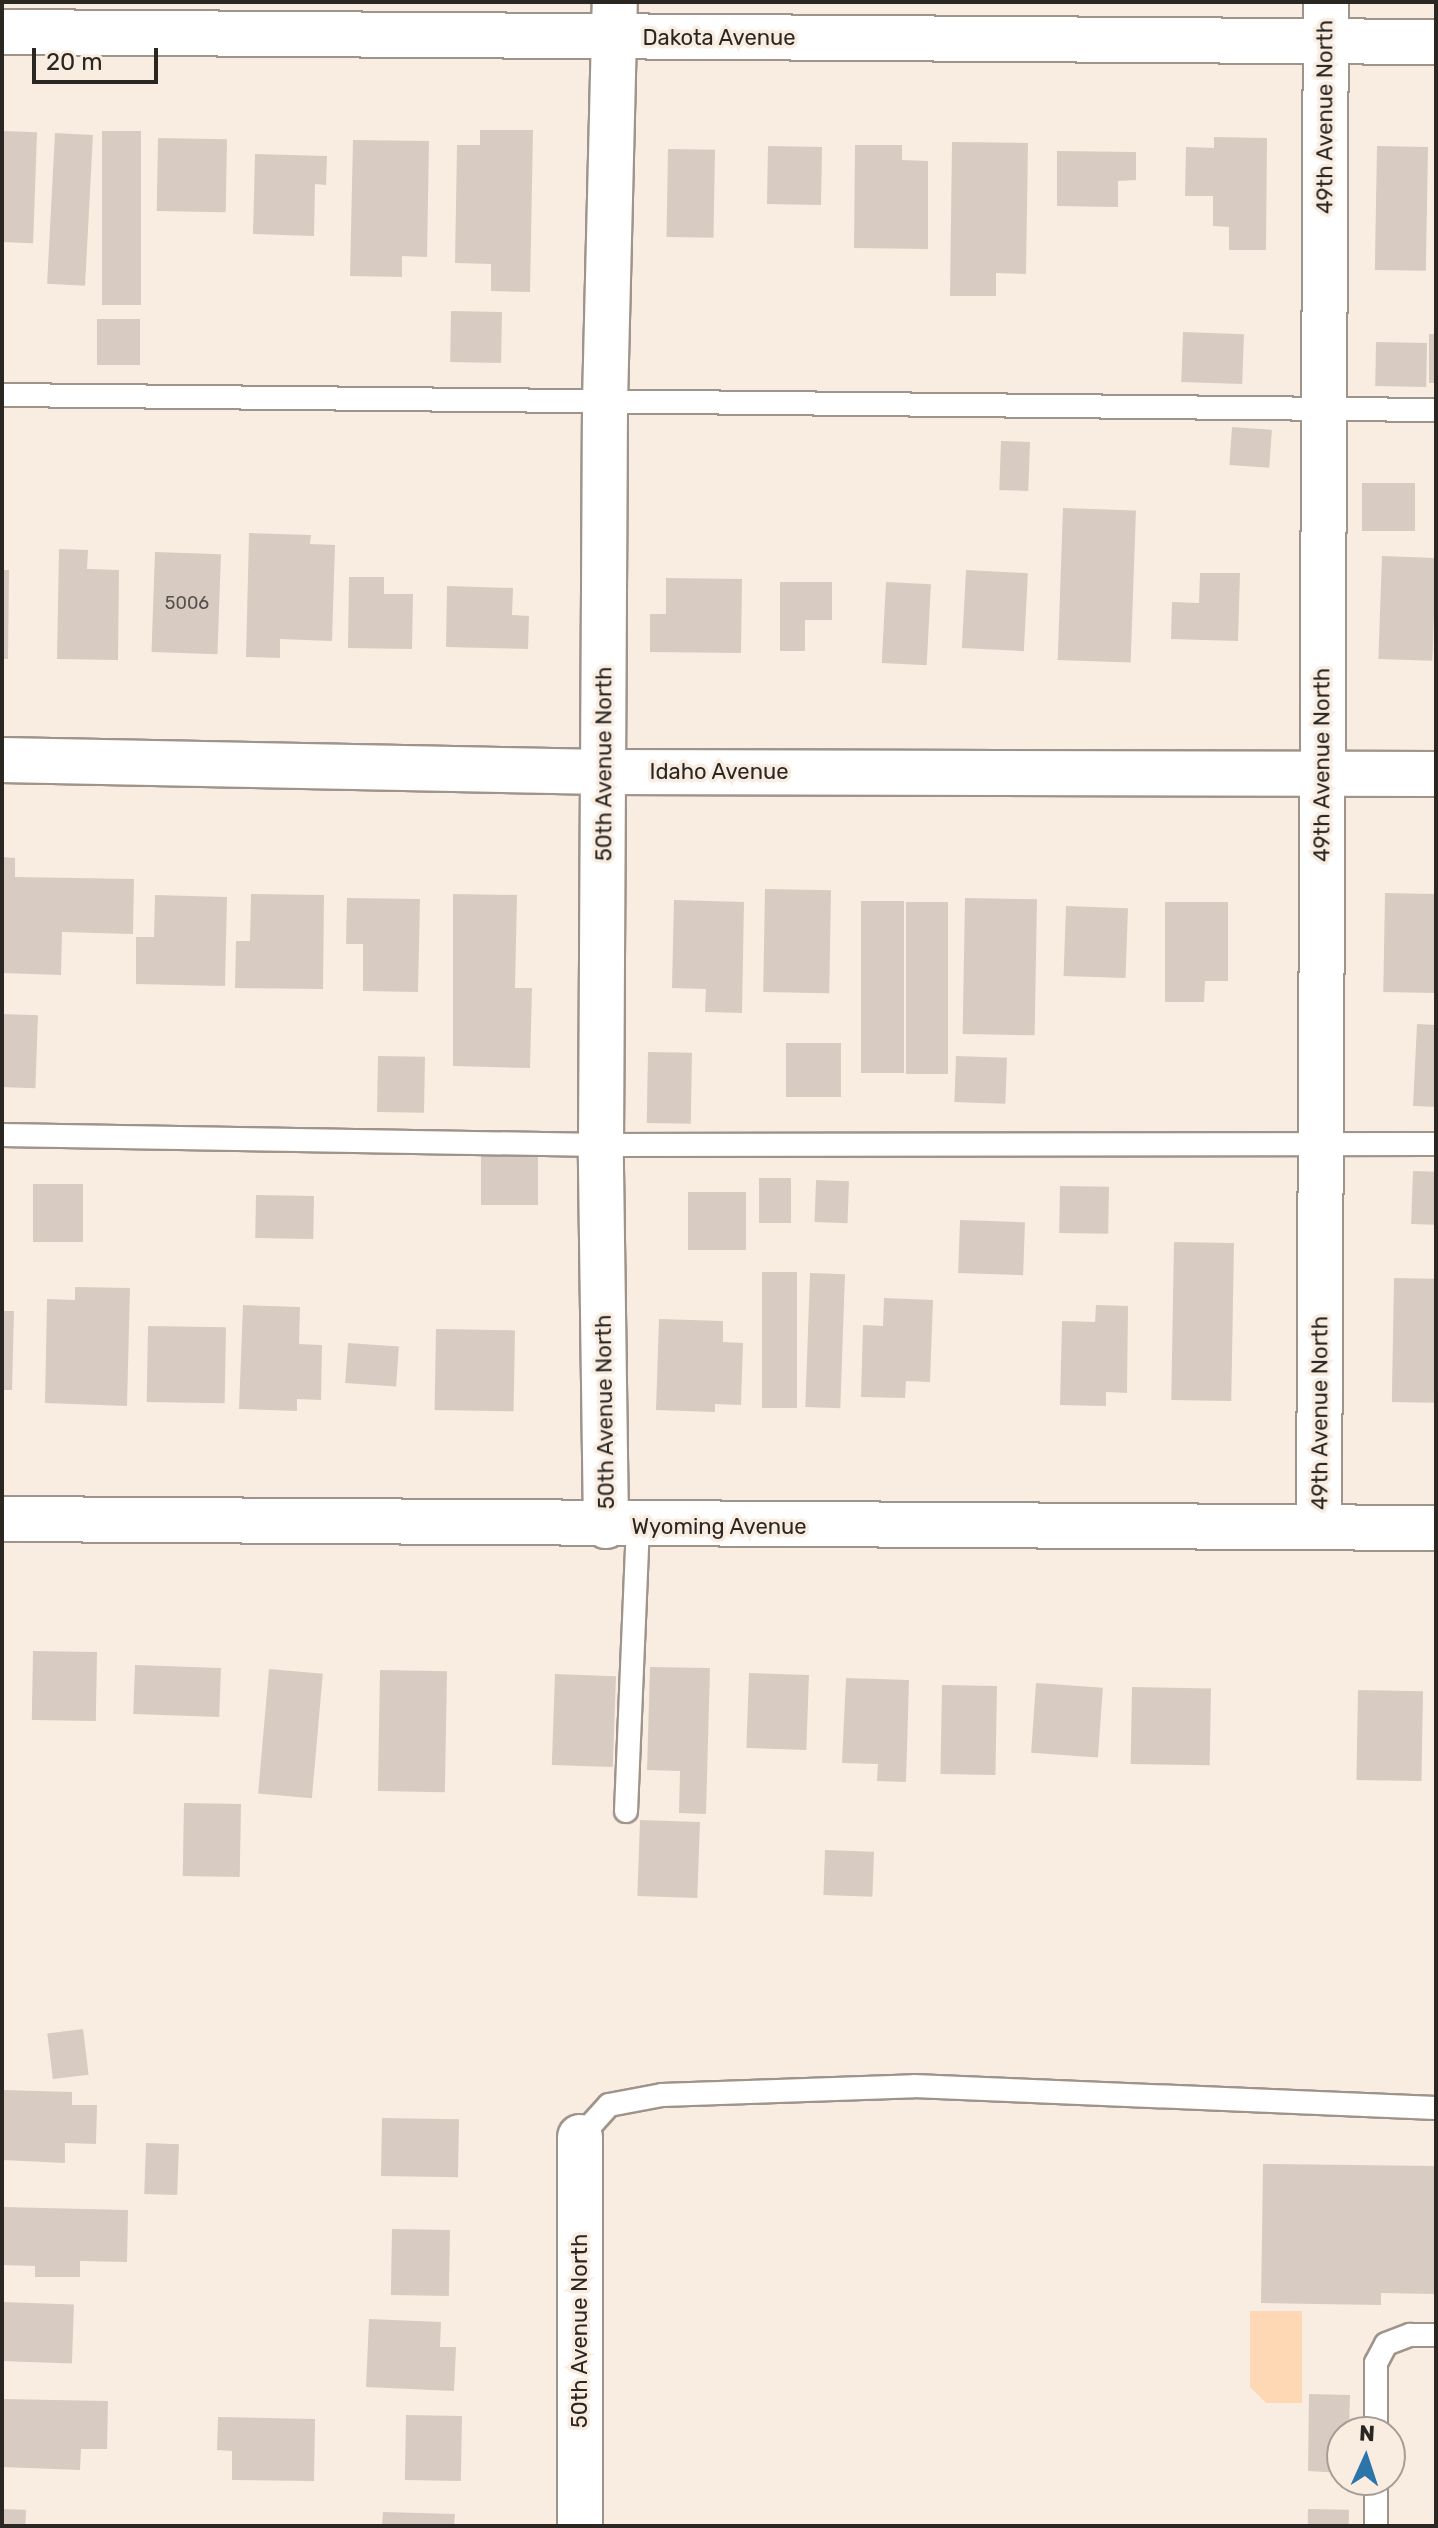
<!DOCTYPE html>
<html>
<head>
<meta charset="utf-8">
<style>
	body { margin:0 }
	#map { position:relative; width:1438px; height:2528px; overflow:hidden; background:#f9ede2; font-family:Rubik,sans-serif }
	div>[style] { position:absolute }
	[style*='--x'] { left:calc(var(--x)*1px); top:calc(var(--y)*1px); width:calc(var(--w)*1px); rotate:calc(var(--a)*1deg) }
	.green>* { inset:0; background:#fed7b4 }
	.building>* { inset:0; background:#d8ccc2; transform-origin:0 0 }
	.roads { filter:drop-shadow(2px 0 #9f948a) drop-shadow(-2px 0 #9f948a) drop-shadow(0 2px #9f948a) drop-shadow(0 -2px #9f948a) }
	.service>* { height:22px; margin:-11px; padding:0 11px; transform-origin:11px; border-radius:11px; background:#fff }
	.minor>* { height:44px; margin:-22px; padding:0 22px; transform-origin:22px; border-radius:22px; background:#fff }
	span { translate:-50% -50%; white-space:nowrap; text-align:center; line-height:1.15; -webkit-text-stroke:7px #f9ede2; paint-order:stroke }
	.number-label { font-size:18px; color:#56504a }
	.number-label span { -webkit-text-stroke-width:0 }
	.street-label { font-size:22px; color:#2a2622 }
	.frame { position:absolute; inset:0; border:4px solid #2a2622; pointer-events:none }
	.north { position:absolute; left:1326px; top:2416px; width:80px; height:80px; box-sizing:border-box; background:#f9ede2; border:2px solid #a69d95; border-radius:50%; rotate:3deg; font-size:22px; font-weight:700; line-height:32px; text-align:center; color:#2a2622 }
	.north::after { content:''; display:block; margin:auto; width:28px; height:36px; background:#2d74a9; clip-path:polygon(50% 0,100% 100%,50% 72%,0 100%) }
	.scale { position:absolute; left:32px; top:48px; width:126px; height:36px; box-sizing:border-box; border:4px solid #2a2622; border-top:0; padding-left:10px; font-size:24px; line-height:28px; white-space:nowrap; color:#2a2622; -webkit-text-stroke:6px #f9ede2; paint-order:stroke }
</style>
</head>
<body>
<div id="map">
	<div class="green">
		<div style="clip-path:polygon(1250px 2311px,1302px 2311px,1302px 2403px,1266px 2403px,1250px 2387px)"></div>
	</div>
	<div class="building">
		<div style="clip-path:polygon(480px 130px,533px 130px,530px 292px,491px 291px,491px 264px,455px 263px,457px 145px,480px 145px)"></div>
		<div style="left:2px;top:131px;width:35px;height:111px;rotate:2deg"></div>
		<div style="left:102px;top:131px;width:39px;height:174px"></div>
		<div style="left:55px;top:133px;width:38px;height:151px;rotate:3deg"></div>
		<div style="clip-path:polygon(1214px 137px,1267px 138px,1266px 250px,1229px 250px,1229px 227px,1213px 226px,1213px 196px,1185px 196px,1186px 147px,1214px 148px)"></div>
		<div style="left:158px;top:138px;width:69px;height:73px;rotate:1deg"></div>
		<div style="clip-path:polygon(353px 140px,429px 141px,427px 257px,402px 256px,402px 277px,350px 276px)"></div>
		<div style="clip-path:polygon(952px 142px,1028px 143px,1026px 274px,996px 273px,996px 296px,950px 296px)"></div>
		<div style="clip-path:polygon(855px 145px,902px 145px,902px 160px,928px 161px,928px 249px,854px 248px)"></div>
		<div style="left:768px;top:146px;width:54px;height:58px;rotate:1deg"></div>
		<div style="left:1377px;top:146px;width:51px;height:124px;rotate:1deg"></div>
		<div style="left:668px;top:149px;width:47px;height:88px;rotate:1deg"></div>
		<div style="clip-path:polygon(1057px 151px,1136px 152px,1136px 180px,1118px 181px,1118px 207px,1057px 206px)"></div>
		<div style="clip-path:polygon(255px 154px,327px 156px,326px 185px,315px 184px,314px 236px,253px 234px)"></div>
		<div style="left:451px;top:311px;width:51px;height:51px;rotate:1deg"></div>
		<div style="left:97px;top:319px;width:43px;height:46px"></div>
		<div style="left:1183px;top:332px;width:61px;height:50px;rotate:2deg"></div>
		<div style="left:1429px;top:334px;width:7px;height:49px"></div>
		<div style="left:1376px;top:342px;width:51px;height:44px;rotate:1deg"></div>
		<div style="left:1232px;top:427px;width:40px;height:38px;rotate:4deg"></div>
		<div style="left:1001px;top:441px;width:29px;height:49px;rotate:2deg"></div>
		<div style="left:1362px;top:483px;width:53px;height:48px"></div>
		<div style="left:1063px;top:508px;width:73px;height:152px;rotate:2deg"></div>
		<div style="clip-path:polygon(249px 533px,311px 535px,310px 544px,335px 545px,332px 641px,280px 639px,280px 658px,246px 657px)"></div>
		<div style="clip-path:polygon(59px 549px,88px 550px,87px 569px,119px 570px,118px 660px,57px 659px)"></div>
		<div style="left:155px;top:552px;width:66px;height:100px;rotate:2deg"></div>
		<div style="left:1382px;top:556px;width:54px;height:103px;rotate:2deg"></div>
		<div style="clip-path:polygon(2px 570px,9px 570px,8px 659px,2px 659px)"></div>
		<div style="left:966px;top:570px;width:62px;height:78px;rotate:3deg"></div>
		<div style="clip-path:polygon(1200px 573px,1240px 573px,1238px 641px,1171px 639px,1172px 602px,1199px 603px)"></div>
		<div style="clip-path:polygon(349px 577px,384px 577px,384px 594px,413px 594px,412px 649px,348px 648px)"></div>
		<div style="clip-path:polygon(666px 578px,742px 579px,741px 653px,650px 652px,650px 614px,666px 614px)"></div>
		<div style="clip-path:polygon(780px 582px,832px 582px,832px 620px,805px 620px,805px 651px,780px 651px)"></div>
		<div style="left:886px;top:582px;width:45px;height:81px;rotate:3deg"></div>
		<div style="clip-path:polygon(447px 586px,513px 588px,512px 615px,529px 616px,528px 649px,446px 647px)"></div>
		<div style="clip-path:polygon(2px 857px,15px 858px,15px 877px,134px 879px,133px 934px,62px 932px,61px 975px,2px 973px)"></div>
		<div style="left:765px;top:889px;width:66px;height:103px;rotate:1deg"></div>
		<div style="left:1385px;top:893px;width:51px;height:99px;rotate:1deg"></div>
		<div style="clip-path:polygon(251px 894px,324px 895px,323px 989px,235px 988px,236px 941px,250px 941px)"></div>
		<div style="clip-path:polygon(453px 894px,517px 895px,515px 988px,532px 988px,530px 1068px,453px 1066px)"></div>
		<div style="clip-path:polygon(155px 895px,227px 897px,225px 986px,136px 984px,136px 937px,154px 937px)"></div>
		<div style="clip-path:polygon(347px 898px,420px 899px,418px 992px,363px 991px,363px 944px,346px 944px)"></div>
		<div style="left:965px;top:898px;width:72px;height:136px;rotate:1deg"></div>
		<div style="clip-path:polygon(674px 900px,744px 902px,742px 1013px,705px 1012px,706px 989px,672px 988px)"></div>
		<div style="left:861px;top:901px;width:43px;height:172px"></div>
		<div style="left:906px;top:902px;width:42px;height:172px"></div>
		<div style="clip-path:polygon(1165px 902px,1228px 902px,1228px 981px,1205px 981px,1204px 1002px,1165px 1002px)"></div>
		<div style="left:1066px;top:906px;width:62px;height:70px;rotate:2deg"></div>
		<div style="left:2px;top:1014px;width:36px;height:73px;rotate:2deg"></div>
		<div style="clip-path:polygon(1417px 1024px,1436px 1025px,1436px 1107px,1413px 1106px)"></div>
		<div style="left:786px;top:1043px;width:55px;height:54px"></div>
		<div style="left:648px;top:1052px;width:44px;height:71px;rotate:1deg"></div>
		<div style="left:378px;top:1056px;width:47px;height:56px;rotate:1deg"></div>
		<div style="left:956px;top:1056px;width:51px;height:46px;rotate:2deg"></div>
		<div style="left:481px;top:1155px;width:57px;height:50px"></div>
		<div style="left:1413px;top:1171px;width:23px;height:53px;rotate:2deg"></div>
		<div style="left:759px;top:1178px;width:32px;height:45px"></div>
		<div style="left:816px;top:1180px;width:33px;height:42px;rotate:2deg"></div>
		<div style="left:33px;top:1184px;width:50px;height:58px"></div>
		<div style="left:1060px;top:1186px;width:49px;height:47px;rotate:1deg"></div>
		<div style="left:746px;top:1192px;width:58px;height:58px;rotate:90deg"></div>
		<div style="left:256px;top:1195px;width:58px;height:43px;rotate:1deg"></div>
		<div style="left:960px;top:1220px;width:65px;height:53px;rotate:2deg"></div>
		<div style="left:1174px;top:1242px;width:60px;height:158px;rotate:1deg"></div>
		<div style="left:762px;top:1272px;width:35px;height:136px"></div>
		<div style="left:810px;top:1273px;width:35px;height:134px;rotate:2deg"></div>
		<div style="left:1394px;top:1278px;width:42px;height:124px;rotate:1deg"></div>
		<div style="clip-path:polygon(75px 1287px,130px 1288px,127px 1406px,45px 1403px,47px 1299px,75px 1300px)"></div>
		<div style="clip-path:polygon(884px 1298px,933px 1300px,930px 1382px,906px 1381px,905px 1398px,861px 1397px,863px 1325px,883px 1326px)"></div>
		<div style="clip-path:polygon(243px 1305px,300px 1307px,299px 1344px,322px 1345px,321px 1400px,297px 1399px,297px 1411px,239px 1409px)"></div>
		<div style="clip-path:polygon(1096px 1305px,1128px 1306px,1127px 1393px,1106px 1392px,1106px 1406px,1060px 1405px,1062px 1321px,1095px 1322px)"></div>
		<div style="clip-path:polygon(2px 1311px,14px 1311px,12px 1390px,2px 1390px)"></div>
		<div style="clip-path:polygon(659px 1319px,723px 1321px,723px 1342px,743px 1343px,741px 1405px,715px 1404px,715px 1412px,656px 1410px)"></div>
		<div style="left:148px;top:1326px;width:78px;height:76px;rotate:1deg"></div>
		<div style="left:436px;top:1329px;width:79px;height:81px;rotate:1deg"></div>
		<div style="left:348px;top:1343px;width:51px;height:40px;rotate:4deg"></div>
		<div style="left:33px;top:1651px;width:64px;height:69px;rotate:1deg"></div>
		<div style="left:135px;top:1665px;width:86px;height:49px;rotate:2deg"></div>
		<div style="clip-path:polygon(650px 1667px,710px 1668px,706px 1814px,679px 1813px,680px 1771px,647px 1770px)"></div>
		<div style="left:269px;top:1669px;width:54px;height:125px;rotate:5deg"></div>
		<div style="left:380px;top:1670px;width:67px;height:121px;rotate:1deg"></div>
		<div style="left:749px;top:1673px;width:60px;height:75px;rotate:2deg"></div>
		<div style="left:555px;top:1674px;width:61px;height:91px;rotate:2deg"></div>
		<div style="clip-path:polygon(846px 1678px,909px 1680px,906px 1782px,877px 1781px,878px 1764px,842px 1763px)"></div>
		<div style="left:1036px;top:1683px;width:67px;height:70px;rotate:4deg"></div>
		<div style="left:942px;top:1685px;width:55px;height:89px;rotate:1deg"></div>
		<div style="left:1132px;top:1687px;width:79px;height:77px;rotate:1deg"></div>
		<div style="left:1358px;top:1690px;width:65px;height:90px;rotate:1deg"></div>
		<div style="left:184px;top:1803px;width:57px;height:73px;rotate:1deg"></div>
		<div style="left:640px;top:1820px;width:60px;height:76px;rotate:2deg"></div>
		<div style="left:825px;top:1850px;width:49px;height:45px;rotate:2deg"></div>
		<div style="left:83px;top:2029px;width:46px;height:36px;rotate:83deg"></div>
		<div style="clip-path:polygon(2px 2090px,72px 2092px,72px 2105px,97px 2105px,96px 2144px,65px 2143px,65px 2163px,2px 2160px)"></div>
		<div style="left:382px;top:2118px;width:77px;height:58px;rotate:1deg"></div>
		<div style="left:146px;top:2143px;width:33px;height:51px;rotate:2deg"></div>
		<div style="clip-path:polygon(1263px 2164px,1436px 2166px,1436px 2294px,1381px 2293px,1381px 2305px,1261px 2303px)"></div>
		<div style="clip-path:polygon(2px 2207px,128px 2210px,127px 2262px,80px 2261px,80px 2277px,35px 2277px,35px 2266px,2px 2265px)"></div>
		<div style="left:392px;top:2229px;width:58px;height:66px;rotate:1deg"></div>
		<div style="left:2px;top:2302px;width:72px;height:59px;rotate:2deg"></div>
		<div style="clip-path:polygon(369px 2319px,441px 2322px,440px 2347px,456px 2347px,454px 2391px,366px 2387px)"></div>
		<div style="clip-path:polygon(1309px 2394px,1350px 2395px,1349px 2432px,1342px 2432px,1342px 2473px,1308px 2471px)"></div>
		<div style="clip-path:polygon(2px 2399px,108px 2401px,107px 2449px,81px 2449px,80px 2470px,2px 2467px)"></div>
		<div style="left:406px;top:2415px;width:56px;height:65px;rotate:1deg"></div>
		<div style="clip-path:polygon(218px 2417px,315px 2419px,314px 2481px,232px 2480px,232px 2451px,217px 2450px)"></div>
		<div style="left:2px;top:2509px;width:24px;height:17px;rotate:2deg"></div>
		<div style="left:1308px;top:2509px;width:41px;height:17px;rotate:1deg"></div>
		<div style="clip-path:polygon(383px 2512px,455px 2514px,454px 2526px,382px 2526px)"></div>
	</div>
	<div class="roads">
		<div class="service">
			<div style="--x:2;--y:395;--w:1434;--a:0.6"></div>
			<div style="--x:2;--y:1135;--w:599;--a:0.96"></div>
			<div style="--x:601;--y:1145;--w:835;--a:-0.07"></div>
			<div style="--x:626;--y:1811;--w:284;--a:-87.6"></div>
			<div style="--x:580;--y:2137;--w:43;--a:-47.8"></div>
			<div style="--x:609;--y:2105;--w:54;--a:-10.7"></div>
			<div style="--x:662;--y:2095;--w:252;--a:-2"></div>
			<div style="--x:914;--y:2086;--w:522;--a:2.41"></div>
			<div style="--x:1376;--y:2432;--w:69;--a:-90"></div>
			<div style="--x:1376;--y:2363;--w:21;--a:-62"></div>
			<div style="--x:1386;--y:2344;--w:26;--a:-21"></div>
			<div style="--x:1410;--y:2335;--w:26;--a:0"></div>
			<div style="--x:1376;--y:2526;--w:46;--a:-90"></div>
		</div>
		<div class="minor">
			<div style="--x:2;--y:32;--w:1434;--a:0.4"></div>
			<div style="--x:2;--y:760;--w:602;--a:1.14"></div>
			<div style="--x:604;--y:772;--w:832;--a:0.14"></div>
			<div style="--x:2;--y:1519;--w:1434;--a:0.36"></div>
			<div style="--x:606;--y:1526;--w:381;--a:-90.8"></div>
			<div style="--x:601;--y:1145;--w:743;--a:-89.69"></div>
			<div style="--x:605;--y:402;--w:400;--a:-88.6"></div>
			<div style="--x:1319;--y:1527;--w:1525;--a:-89.74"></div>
			<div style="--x:580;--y:2526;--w:389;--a:-90"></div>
		</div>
	</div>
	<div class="number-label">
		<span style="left:187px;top:603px">5006</span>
	</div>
	<div class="street-label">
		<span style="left:719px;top:38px">Dakota Avenue</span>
		<span style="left:1325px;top:117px;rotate:-90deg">49th Avenue North</span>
		<span style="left:604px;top:764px;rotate:-90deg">50th Avenue North</span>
		<span style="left:1322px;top:765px;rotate:-90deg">49th Avenue North</span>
		<span style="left:719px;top:772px">Idaho Avenue</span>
		<span style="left:605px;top:1412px;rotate:-91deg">50th Avenue North</span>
		<span style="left:1320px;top:1413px;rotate:-90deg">49th Avenue North</span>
		<span style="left:719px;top:1527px">Wyoming Avenue</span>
		<span style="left:580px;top:2331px;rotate:-90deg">50th Avenue North</span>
	</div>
	<div class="frame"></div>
	<div class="north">N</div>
	<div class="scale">20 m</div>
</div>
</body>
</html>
